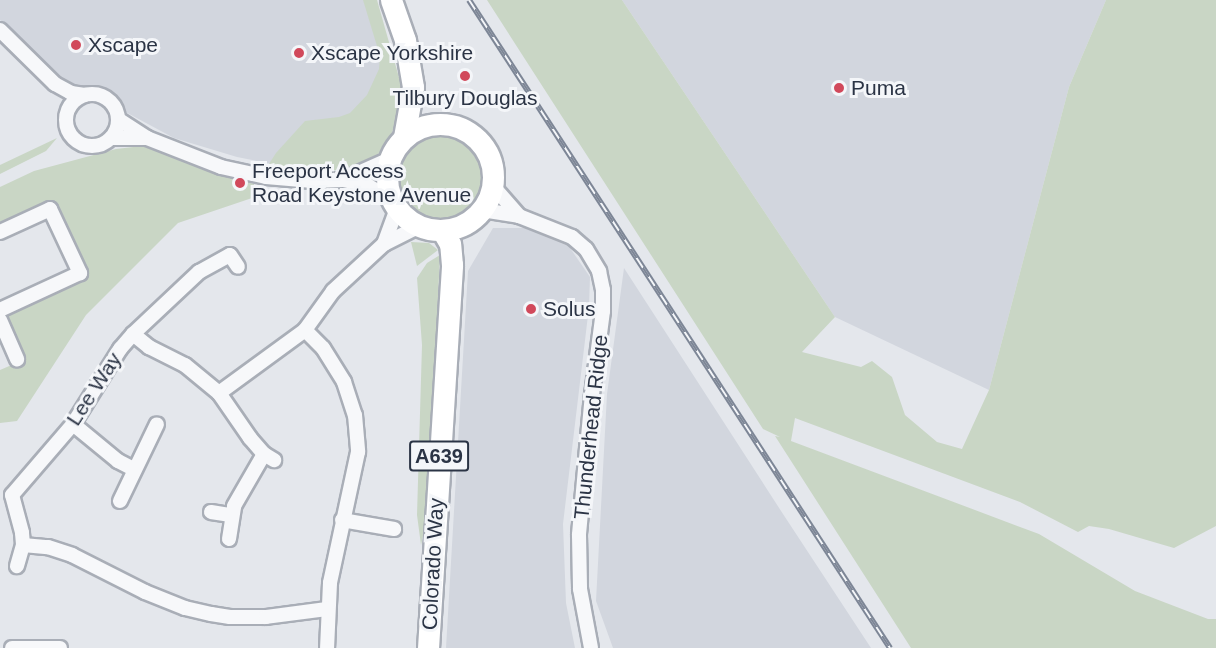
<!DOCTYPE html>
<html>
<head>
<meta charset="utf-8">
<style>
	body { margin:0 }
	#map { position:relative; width:1216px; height:648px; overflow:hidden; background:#e4e7ec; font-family:Arial,sans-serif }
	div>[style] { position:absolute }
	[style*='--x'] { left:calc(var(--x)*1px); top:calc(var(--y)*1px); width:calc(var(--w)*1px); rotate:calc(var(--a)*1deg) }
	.built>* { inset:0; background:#d2d6de }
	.green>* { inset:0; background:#c9d6c5 }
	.round { border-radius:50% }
	.roads { filter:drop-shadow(2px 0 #a9aeb7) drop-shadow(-2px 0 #a9aeb7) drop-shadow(0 2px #a9aeb7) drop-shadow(0 -2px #a9aeb7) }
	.minor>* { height:14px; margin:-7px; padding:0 7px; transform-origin:7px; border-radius:7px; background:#f7f8fa }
	.minor>.ring { margin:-7px; padding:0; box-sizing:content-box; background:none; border:14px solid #f7f8fa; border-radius:50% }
	.primary>* { height:21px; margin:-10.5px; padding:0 10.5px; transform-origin:10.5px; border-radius:10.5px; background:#fff }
	.primary>.ring { margin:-10.5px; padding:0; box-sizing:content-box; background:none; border:21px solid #fff; border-radius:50% }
	.rail>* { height:6px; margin-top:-3px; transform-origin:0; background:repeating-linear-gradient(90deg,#f4f6f9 0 11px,#7d8696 0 22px); box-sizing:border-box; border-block:2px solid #7d8696 }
	.dots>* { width:16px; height:16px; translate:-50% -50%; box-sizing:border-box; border:3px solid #f4f6f9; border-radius:50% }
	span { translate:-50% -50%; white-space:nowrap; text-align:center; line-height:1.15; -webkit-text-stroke:6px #f4f6f9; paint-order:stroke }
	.shield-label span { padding:2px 4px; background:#f4f6f9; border:2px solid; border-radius:4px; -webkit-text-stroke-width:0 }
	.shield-label { font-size:20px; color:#2b3445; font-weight:700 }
	.poi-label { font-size:21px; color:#2b3445 }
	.left { translate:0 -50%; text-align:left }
	.street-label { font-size:21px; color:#2b3445 }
</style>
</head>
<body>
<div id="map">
	<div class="built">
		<div style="clip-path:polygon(0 0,374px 0,399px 90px,297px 169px,237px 157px,174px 138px,64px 79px,0 20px)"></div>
		<div style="clip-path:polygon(622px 0,1106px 0,1069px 87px,989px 390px,835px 317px)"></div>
		<div style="clip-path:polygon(493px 228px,530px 228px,568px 245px,590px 277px,589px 307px,563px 524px,566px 603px,575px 648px,446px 648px,468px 271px)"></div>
		<div style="clip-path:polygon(624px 268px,783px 514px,871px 648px,613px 648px,596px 601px,607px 394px)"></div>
	</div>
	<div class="green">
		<div style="clip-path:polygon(363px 0,377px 0,402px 88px,397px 120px,386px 147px,373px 158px,353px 169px,298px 173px,267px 167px,276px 153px,305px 121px,339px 117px,350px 113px,367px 95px,379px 69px,380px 56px)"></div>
		<div style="clip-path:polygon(487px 0,622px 0,835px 317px,802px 352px,861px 367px,872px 361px,892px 377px,905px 415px,937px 442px,962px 449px,989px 390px,1069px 87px,1106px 0,1216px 0,1216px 526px,1174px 548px,1109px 529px,1089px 526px,1078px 532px,1020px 502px,795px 418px,791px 441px,1039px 534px,1135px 591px,1208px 619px,1216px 619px,1216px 648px,911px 648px,775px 436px,780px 437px,763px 429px)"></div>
		<div class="round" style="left:398px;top:134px;width:86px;height:86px"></div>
		<div style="clip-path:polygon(57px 138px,46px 151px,0 174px,0 165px)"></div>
		<div style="clip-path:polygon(142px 146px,254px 184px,255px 197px,178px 223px,86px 315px,17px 421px,0 423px,0 370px,21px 361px,5px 315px,87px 277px,52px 202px,0 223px,0 187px,34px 171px,116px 149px)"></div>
		<div style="clip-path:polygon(411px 242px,429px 243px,438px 250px,417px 266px)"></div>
		<div style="clip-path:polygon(440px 255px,428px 513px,421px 545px,417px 515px,422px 345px,417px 278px,427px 263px)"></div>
	</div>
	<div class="roads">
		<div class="minor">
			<div style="--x:0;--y:30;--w:77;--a:44.5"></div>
			<div style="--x:55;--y:84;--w:18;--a:29"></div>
			<div style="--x:71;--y:93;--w:14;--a:8"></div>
			<div class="ring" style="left:66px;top:94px;width:38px;height:38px"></div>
			<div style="--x:118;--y:119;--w:35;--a:33"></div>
			<div style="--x:147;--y:138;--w:79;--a:21.4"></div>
			<div style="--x:221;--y:167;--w:46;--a:12.5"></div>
			<div style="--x:266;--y:177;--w:47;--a:4.9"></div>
			<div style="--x:313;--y:181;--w:30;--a:-2"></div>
			<div style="--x:343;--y:180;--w:25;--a:12"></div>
			<div style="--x:367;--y:185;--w:29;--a:31"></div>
			<div style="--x:111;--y:138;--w:36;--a:0"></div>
			<div style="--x:343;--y:180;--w:51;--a:-24.1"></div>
			<div style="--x:493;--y:186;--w:40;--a:49"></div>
			<div style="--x:482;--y:210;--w:37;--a:9"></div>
			<div style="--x:519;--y:216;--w:57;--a:21.6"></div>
			<div style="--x:572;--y:237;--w:18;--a:41"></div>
			<div style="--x:586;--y:249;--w:26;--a:59"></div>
			<div style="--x:599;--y:271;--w:19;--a:78"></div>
			<div style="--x:603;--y:290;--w:21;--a:90"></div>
			<div style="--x:603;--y:311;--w:84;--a:97.5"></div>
			<div style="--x:592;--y:394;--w:142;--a:95.3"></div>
			<div style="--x:579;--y:535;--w:54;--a:88.9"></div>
			<div style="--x:580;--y:589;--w:60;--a:79.4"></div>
			<div style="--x:0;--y:232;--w:55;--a:-24.7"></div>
			<div style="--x:50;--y:209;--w:71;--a:64.9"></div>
			<div style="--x:80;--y:273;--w:88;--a:155.2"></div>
			<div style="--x:384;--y:244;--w:38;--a:-70"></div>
			<div style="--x:0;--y:320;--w:43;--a:66.4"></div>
			<div style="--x:305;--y:330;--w:25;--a:45"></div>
			<div style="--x:323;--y:348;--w:40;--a:58"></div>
			<div style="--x:344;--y:382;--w:35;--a:72"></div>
			<div style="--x:355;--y:415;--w:37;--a:85"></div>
			<div style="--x:358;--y:452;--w:134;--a:102.1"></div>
			<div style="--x:330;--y:583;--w:65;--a:92.6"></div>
			<div style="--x:133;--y:334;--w:21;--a:39"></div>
			<div style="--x:149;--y:347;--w:40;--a:26.6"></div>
			<div style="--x:185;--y:365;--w:44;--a:39.5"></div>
			<div style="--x:219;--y:393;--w:55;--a:55.4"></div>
			<div style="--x:250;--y:438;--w:21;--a:49"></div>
			<div style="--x:264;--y:454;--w:12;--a:31"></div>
			<div style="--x:219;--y:393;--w:107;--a:-36.2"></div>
			<div style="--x:305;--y:330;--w:48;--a:-54.3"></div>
			<div style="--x:333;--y:291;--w:69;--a:-42.7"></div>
			<div style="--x:384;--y:244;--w:40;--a:-26.6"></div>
			<div style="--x:73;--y:424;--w:58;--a:39.4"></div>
			<div style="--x:118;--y:461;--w:18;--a:27"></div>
			<div style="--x:12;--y:495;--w:94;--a:-49.3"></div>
			<div style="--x:73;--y:424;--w:89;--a:-57.9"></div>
			<div style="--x:120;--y:349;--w:20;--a:-49"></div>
			<div style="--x:133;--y:334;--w:91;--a:-43.2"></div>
			<div style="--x:199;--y:272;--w:35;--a:-29"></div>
			<div style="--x:230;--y:255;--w:14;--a:56"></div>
			<div style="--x:12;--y:495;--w:39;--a:75"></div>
			<div style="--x:22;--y:533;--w:12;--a:85"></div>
			<div style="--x:23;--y:545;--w:22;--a:106"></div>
			<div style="--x:120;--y:501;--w:85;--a:-64.3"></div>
			<div style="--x:211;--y:512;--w:20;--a:9"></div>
			<div style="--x:342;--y:520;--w:53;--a:9.8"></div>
			<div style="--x:229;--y:539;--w:33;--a:-81"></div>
			<div style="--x:234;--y:506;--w:60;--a:-60"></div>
			<div style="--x:23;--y:545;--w:25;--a:5"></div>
			<div style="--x:48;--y:547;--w:25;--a:18"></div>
			<div style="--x:72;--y:555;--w:82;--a:26.9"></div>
			<div style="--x:145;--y:592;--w:43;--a:21.8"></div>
			<div style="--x:185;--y:608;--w:27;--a:13"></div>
			<div style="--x:211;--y:614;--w:19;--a:9"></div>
			<div style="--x:230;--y:617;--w:36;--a:0"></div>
			<div style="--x:266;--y:617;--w:62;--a:-7.5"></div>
			<div style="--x:12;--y:648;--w:48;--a:0"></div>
		</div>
		<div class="primary">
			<div style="--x:391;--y:0;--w:42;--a:70.7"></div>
			<div style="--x:405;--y:40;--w:48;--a:80.3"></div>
			<div style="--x:413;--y:87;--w:51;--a:100.2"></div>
			<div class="ring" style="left:387px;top:124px;width:85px;height:85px"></div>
			<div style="--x:428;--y:648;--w:384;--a:-86.4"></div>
			<div style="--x:452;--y:265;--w:21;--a:-95"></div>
			<div style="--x:450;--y:244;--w:16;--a:-120"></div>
		</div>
	</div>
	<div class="rail">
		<div style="--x:469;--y:0;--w:773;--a:56.99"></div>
	</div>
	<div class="dots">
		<div style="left:76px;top:45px;background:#d1495b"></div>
		<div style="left:299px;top:53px;background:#d1495b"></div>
		<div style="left:465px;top:76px;background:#d1495b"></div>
		<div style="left:839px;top:88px;background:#d1495b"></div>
		<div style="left:240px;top:183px;background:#d1495b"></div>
		<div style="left:531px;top:309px;background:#d1495b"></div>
	</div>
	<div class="shield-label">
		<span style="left:439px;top:456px">A639</span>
	</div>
	<div class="poi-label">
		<span class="left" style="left:88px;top:45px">Xscape</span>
		<span class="left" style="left:311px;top:53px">Xscape Yorkshire</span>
		<span class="left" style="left:851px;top:88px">Puma</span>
		<span style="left:465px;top:98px">Tilbury Douglas</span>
		<span class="left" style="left:252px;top:183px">Freeport Access<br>Road Keystone Avenue</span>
		<span class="left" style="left:543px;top:309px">Solus</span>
	</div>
	<div class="street-label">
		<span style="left:94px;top:389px;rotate:-57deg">Lee Way</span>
		<span style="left:591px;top:427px;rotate:-84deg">Thunderhead Ridge</span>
		<span style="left:433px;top:564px;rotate:-87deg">Colorado Way</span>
	</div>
</div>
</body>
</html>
